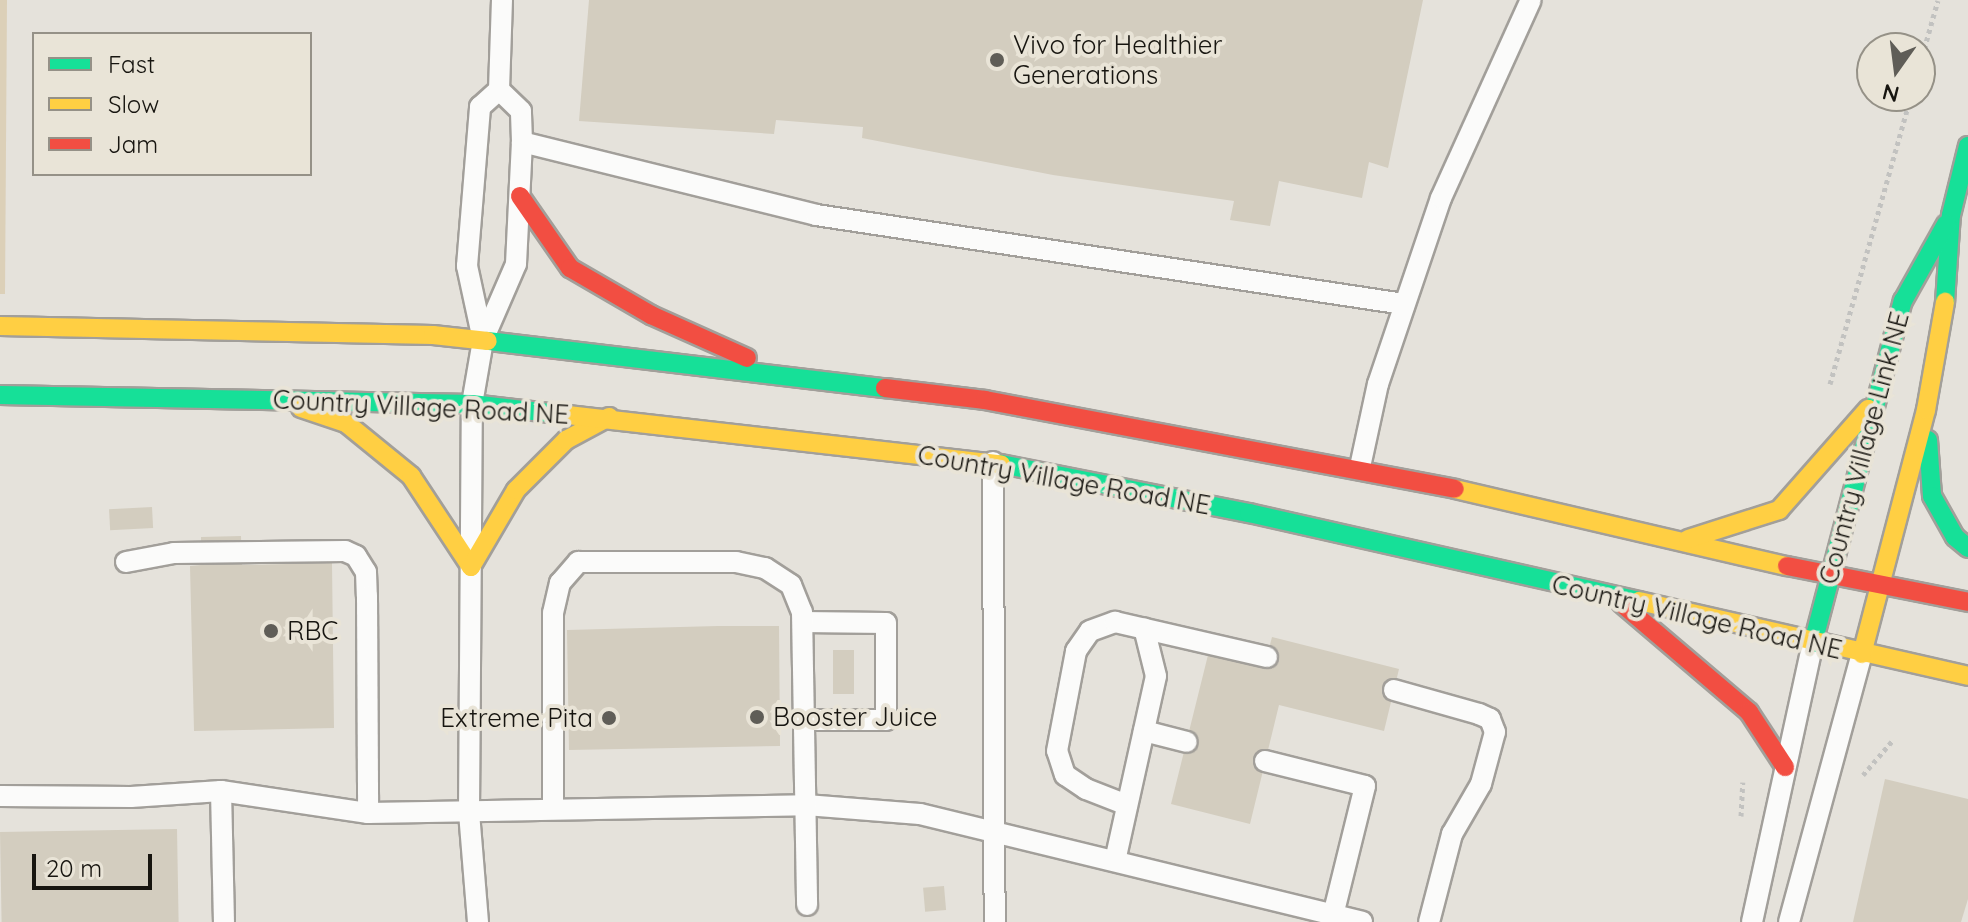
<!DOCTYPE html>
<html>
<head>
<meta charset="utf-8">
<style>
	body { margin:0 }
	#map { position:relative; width:1968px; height:922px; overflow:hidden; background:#e5e2db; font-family:Quicksand,sans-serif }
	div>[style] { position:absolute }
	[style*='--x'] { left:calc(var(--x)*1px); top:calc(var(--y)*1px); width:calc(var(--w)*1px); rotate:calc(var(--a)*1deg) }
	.green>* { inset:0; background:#dcd0b8 }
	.building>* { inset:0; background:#d3cdbf; transform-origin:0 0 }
	.path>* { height:5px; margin-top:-2.5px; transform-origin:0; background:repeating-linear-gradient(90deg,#c2c2c0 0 4px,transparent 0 8px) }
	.roads { filter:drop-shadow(2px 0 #a29f9a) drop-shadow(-2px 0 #a29f9a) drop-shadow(0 2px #a29f9a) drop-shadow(0 -2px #a29f9a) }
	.lane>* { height:20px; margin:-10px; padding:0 10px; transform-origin:10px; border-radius:10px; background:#fbfbfa }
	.fast>* { height:18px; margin:-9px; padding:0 9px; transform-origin:9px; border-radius:9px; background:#16e098 }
	.slow>* { height:18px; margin:-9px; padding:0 9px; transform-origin:9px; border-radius:9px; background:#ffcf43 }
	.jam>* { height:18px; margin:-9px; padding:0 9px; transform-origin:9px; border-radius:9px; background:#f24e42 }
	.dots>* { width:22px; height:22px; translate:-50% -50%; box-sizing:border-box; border:4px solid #e9e4d7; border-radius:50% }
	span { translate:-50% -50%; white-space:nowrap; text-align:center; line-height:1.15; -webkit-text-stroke:8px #e9e4d7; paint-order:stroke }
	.poi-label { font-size:26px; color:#171510 }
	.left { translate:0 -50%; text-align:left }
	.right { translate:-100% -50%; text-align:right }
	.street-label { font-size:26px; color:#171510 }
	.legend { position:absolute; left:32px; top:32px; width:280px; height:144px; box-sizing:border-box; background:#e9e4d7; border:2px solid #959187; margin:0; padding:10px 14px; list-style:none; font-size:24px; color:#171510 }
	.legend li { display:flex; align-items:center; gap:16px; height:40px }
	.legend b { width:40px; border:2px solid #959187 }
	.north { position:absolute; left:1856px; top:32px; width:80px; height:80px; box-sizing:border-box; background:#e9e4d7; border:2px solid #959187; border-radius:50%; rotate:194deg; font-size:22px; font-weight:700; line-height:32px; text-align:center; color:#171510 }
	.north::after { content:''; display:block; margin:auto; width:28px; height:36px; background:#5f5d57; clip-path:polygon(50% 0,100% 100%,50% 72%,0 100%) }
	.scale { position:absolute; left:32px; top:854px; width:120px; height:36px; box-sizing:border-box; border:4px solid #171510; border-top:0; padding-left:10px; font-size:24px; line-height:28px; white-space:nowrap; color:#171510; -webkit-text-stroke:6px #e9e4d7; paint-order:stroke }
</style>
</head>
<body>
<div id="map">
	<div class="green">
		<div style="clip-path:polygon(0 0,7px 0,5px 294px,0 294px)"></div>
	</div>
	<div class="building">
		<div style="clip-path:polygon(589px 0,1423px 0,1388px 168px,1369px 162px,1362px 198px,1279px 181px,1270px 226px,1230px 220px,1234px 201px,1053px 175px,862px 138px,863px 127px,776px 120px,774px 134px,579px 121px)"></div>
		<div style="left:152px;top:507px;width:21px;height:43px;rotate:87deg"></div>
		<div style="clip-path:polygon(241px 536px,242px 565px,332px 563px,334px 728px,194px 731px,190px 566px,201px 565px,201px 537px)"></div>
		<div style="clip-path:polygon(718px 626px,779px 626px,780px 746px,569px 750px,567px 630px)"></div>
		<div style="clip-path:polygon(1272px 637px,1399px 669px,1384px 731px,1279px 705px,1250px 824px,1171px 804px,1208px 655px,1264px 668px)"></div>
		<div style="left:833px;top:650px;width:21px;height:44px"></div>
		<div style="clip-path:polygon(1885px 779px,1968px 799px,1968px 899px,1961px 922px,1853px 922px)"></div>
		<div style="left:177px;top:829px;width:93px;height:177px;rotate:89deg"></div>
		<div style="left:944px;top:886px;width:24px;height:21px;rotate:85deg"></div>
	</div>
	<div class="path">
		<div style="--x:1920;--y:64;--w:66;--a:-74.3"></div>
		<div style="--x:1830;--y:384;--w:299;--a:-74.3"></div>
		<div style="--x:1863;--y:775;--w:45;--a:-49.5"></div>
		<div style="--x:1741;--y:816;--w:34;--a:-87"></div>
	</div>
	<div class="roads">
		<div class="lane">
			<div style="--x:522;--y:142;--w:303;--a:13.9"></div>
			<div style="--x:816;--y:215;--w:595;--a:8.61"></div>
			<div style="--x:483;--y:340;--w:76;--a:-102.2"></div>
			<div style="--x:467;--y:266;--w:160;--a:-85.3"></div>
			<div style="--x:480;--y:107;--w:25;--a:-42"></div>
			<div style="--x:499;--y:90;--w:90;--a:-88.1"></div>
			<div style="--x:993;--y:462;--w:460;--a:89.8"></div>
			<div style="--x:1360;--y:467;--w:85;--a:-77.8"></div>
			<div style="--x:1378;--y:384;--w:196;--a:-71.3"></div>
			<div style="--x:1441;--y:198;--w:217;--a:-65.6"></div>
			<div style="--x:126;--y:562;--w:49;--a:-10.6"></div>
			<div style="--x:174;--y:553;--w:171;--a:-0.7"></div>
			<div style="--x:345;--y:551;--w:12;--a:24"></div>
			<div style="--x:356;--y:556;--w:19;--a:58"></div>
			<div style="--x:366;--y:572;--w:24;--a:88"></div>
			<div style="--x:367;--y:596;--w:217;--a:89.7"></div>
			<div style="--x:803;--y:622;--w:83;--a:0.7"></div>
			<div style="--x:886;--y:623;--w:97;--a:90"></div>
			<div style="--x:886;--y:720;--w:81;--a:180"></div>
			<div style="--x:1394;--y:690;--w:88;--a:15.8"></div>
			<div style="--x:1479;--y:714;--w:12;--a:24"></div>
			<div style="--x:1490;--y:719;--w:14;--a:69"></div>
			<div style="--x:1495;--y:732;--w:54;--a:105.1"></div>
			<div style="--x:1481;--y:784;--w:58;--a:120.1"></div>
			<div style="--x:1452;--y:834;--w:91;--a:104.6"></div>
			<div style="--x:1144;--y:731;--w:44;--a:14.3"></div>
			<div style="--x:1265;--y:761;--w:103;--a:14"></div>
			<div style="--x:1365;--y:786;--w:133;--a:103.9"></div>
			<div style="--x:221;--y:791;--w:131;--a:88.7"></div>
			<div style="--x:0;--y:796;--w:131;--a:0.4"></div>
			<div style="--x:131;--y:797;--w:90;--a:-3.8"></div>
			<div style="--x:221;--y:791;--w:149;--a:8.5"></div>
			<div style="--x:368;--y:813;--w:438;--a:-1"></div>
			<div style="--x:806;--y:805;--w:114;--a:4.5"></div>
			<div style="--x:920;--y:814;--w:455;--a:13.7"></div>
			<div style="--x:1127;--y:805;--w:44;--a:-158.7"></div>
			<div style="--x:1086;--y:789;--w:25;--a:-146"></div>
			<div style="--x:1065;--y:775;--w:25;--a:-108"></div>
			<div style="--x:1057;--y:751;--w:102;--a:-79.2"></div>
			<div style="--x:1076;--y:651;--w:24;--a:-55"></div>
			<div style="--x:1090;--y:631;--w:27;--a:-20"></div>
			<div style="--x:1115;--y:622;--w:156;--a:13"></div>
			<div style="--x:553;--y:806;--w:193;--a:-90"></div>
			<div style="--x:553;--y:613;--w:31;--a:-77"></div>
			<div style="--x:560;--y:583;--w:28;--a:-49"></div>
			<div style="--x:578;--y:562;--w:158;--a:0"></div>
			<div style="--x:736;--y:562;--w:30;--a:12"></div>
			<div style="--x:765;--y:568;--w:31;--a:33"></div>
			<div style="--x:791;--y:585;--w:29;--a:68"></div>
			<div style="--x:802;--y:612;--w:293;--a:89"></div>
			<div style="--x:1115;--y:861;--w:189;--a:-77.5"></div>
			<div style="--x:1156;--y:676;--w:49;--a:-104"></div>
			<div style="--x:478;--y:922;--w:110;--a:-94.7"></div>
			<div style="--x:469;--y:812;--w:408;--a:-89.6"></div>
			<div style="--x:472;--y:404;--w:65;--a:-80.2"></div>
			<div style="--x:483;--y:340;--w:83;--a:-66.5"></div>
			<div style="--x:516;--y:264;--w:122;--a:-87.2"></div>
			<div style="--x:522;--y:142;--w:31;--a:-92"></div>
			<div style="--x:521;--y:111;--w:30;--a:-136"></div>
			<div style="--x:1752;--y:922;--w:286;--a:-77.7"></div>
			<div style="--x:1789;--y:922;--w:278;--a:-74.8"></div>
		</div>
		<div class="fast">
			<div style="--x:1945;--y:302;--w:87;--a:-86.1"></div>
			<div style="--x:1951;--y:215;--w:71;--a:-76.2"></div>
			<div style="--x:488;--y:341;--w:400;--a:6.8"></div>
			<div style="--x:0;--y:395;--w:472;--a:1.1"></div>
			<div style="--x:472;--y:404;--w:88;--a:6.6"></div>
			<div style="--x:1928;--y:440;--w:56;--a:85.9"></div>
			<div style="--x:1932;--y:496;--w:47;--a:60.7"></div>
			<div style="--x:1955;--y:537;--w:17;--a:40"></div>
			<div style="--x:1001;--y:464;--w:253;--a:11.2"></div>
			<div style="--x:1249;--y:513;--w:400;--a:12.7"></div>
			<div style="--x:1813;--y:643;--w:354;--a:-75.3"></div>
			<div style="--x:1903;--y:301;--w:88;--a:-60.8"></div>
		</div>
		<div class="slow">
			<div style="--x:0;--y:326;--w:433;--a:1.2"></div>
			<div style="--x:433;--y:335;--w:55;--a:6.2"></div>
			<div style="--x:301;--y:408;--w:47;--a:18.4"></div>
			<div style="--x:346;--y:423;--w:84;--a:39.2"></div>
			<div style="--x:411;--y:476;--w:109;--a:56.6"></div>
			<div style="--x:471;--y:567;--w:89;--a:-59.7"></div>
			<div style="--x:516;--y:490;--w:71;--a:-45"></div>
			<div style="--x:566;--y:440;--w:49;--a:-28.1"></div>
			<div style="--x:559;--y:414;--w:445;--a:6.5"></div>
			<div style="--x:1455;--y:489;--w:341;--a:13.1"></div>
			<div style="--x:1688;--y:539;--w:96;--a:-17.7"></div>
			<div style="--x:1779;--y:510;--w:135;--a:-48.6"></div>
			<div style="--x:1639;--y:601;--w:337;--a:12.8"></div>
			<div style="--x:1862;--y:654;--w:252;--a:-75.3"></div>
			<div style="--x:1926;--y:410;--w:110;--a:-80"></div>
		</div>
		<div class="jam">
			<div style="--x:520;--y:196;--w:88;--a:55.2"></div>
			<div style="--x:570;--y:268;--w:94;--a:30.1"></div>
			<div style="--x:651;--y:315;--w:105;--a:24.1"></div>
			<div style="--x:885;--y:388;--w:101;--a:6.8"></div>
			<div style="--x:985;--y:400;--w:478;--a:10.7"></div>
			<div style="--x:1787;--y:566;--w:185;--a:11.2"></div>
			<div style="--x:1621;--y:603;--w:168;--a:40.4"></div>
			<div style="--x:1749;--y:712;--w:66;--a:56.8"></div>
		</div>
	</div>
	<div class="dots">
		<div style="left:997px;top:60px;background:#5f5d57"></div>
		<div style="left:271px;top:631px;background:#5f5d57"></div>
		<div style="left:757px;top:717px;background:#5f5d57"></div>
		<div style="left:609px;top:718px;background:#5f5d57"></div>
	</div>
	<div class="poi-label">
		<span class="left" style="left:1013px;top:60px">Vivo for Healthier<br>Generations</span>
		<span class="left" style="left:287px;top:631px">RBC</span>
		<span class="left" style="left:773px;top:717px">Booster Juice</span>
		<span class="right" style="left:593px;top:718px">Extreme Pita</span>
	</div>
	<div class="street-label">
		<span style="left:421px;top:407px;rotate:3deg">Country Village Road NE</span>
		<span style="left:1864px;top:448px;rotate:-75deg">Country Village Link NE</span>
		<span style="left:1064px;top:480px;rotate:10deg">Country Village Road NE</span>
		<span style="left:1697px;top:617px;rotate:13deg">Country Village Road NE</span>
	</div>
	<ul class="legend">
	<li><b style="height:10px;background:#16e098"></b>Fast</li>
	<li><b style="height:10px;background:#ffcf43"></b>Slow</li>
	<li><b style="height:10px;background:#f24e42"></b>Jam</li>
	</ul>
	<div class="north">N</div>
	<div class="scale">20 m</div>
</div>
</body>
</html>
